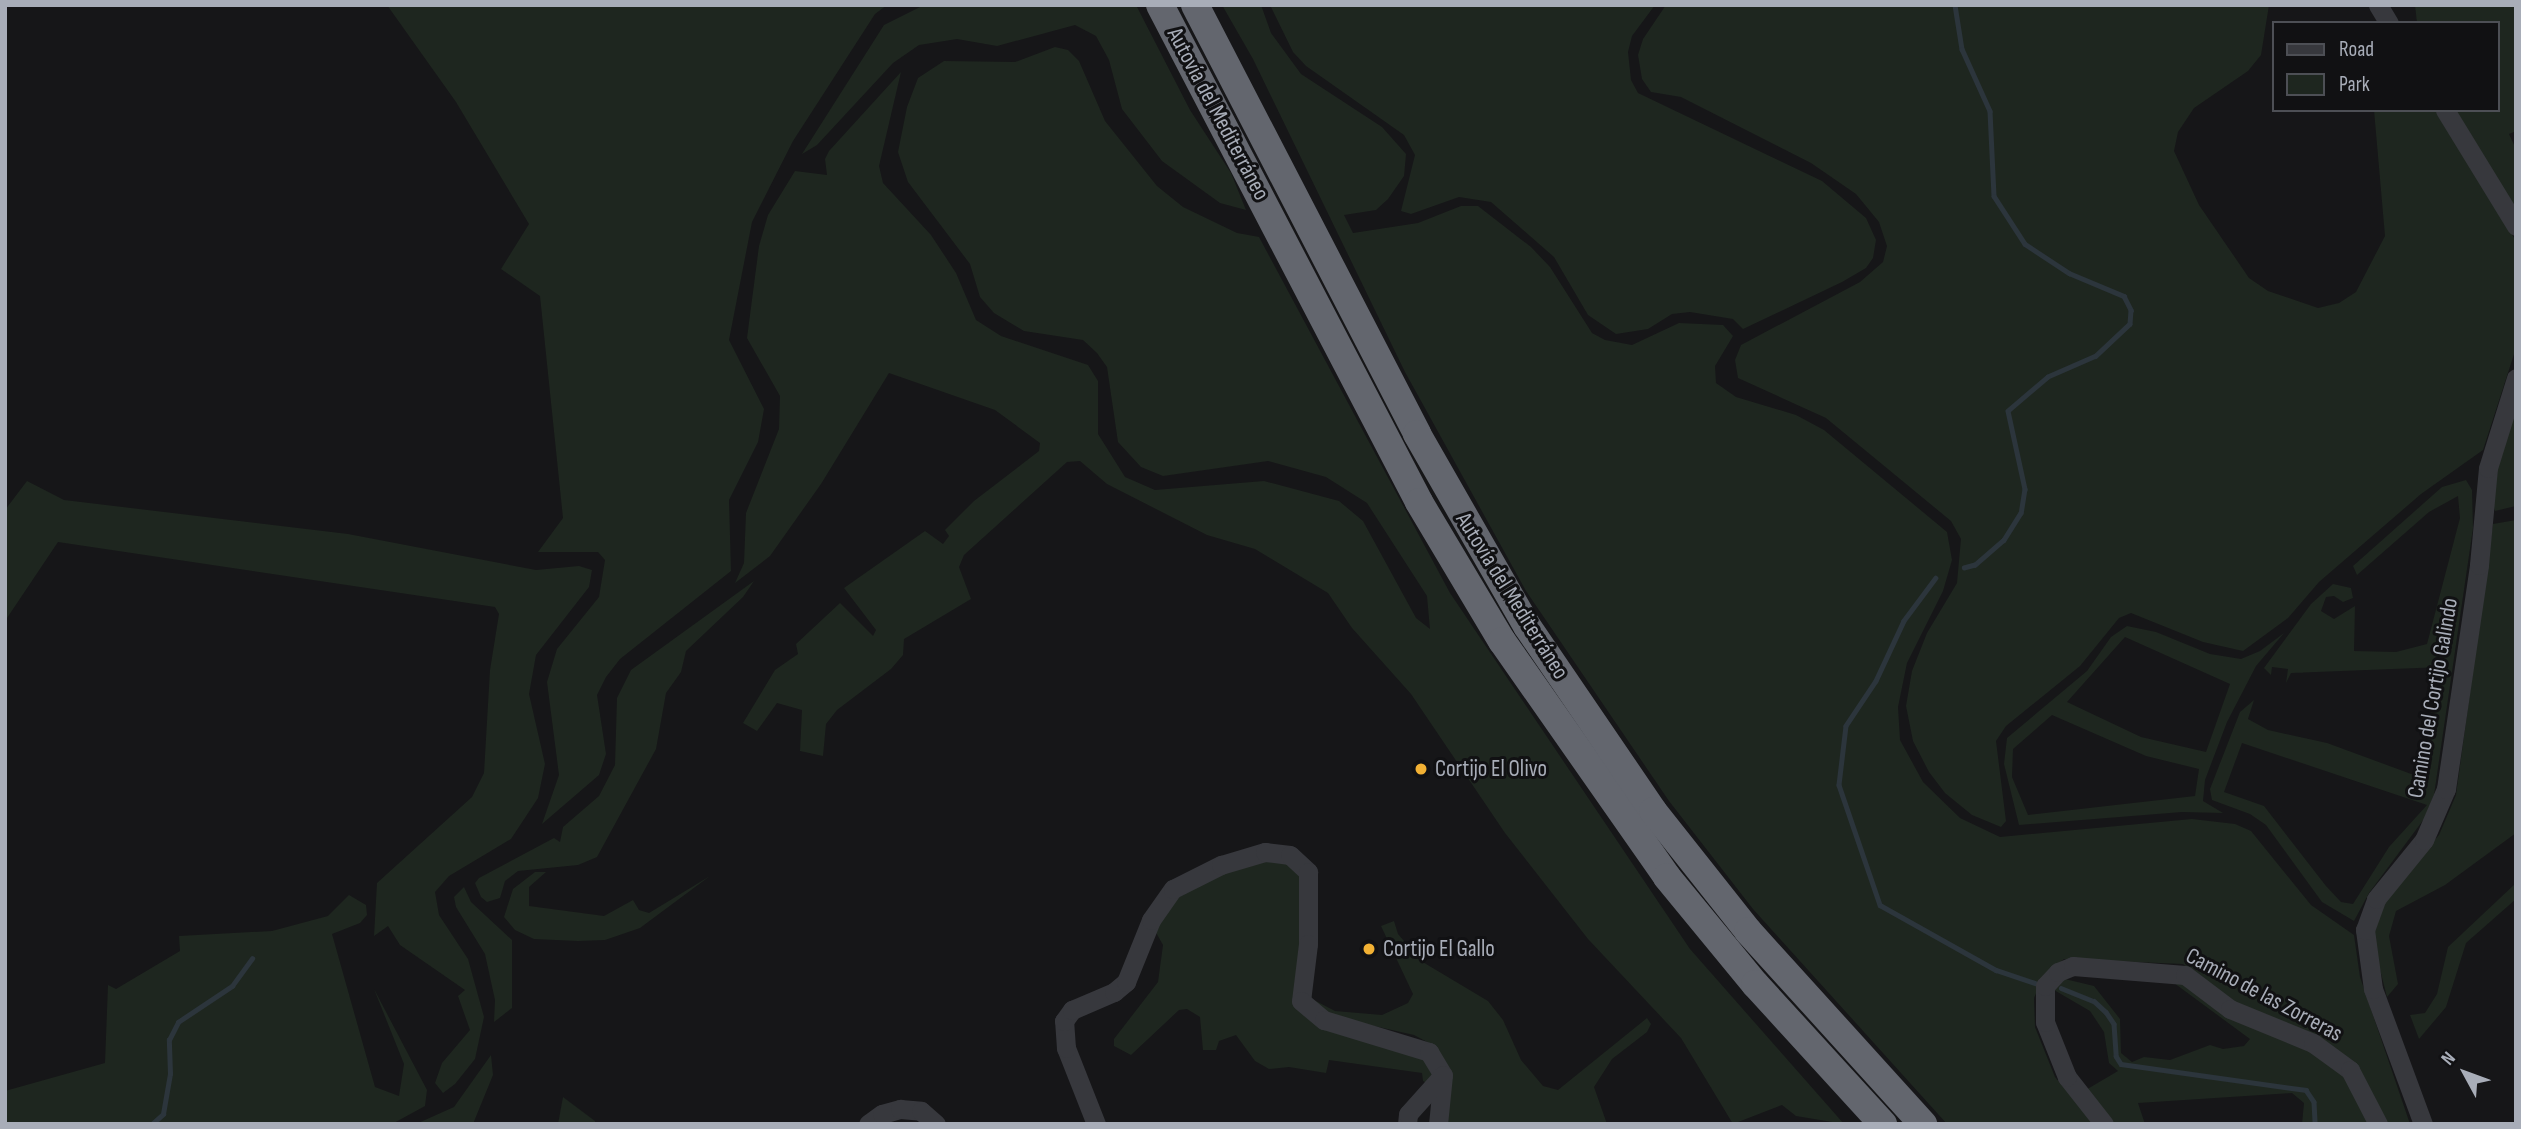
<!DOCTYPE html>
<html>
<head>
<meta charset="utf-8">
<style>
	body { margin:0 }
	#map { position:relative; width:2521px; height:1129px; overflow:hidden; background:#161618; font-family:"Sofia Sans Condensed",sans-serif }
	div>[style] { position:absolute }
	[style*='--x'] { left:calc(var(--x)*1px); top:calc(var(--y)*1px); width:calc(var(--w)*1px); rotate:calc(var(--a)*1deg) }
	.green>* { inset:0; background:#1e261f }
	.stream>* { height:4.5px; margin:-2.25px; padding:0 2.25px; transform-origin:2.25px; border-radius:2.25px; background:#2c353c }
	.minor>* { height:19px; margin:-9.5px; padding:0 9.5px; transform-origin:9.5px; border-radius:9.5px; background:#37383d }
	.highway>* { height:28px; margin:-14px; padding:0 14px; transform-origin:14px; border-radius:14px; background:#63666e }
	.dots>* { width:19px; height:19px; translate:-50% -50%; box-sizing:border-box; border:4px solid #111113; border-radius:50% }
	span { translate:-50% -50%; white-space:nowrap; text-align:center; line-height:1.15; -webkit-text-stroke:6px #111113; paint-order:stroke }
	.street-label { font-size:23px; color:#a8adb8 }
	.poi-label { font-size:23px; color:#a8adb8 }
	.left { translate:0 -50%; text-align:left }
	.frame { position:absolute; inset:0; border:7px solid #a8adb8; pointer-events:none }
	.legend { position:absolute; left:2272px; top:21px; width:228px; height:91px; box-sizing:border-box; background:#111113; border:2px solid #4d4f55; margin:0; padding:9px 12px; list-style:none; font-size:21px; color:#a8adb8 }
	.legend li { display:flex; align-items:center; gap:14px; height:35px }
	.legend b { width:35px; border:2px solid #4d4f55 }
	.north { position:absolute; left:2430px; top:1038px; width:70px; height:70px; -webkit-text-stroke:5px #111113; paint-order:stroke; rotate:311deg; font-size:19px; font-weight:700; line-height:28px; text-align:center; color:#a8adb8 }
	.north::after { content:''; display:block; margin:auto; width:24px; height:32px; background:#a8adb8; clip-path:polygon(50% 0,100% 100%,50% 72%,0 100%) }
</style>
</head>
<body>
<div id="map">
	<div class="green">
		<div style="clip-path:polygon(387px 5px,887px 5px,875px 14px,793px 141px,752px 222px,729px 340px,764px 409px,758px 442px,729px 500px,731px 571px,620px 659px,606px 677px,597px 695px,606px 754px,599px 775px,542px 824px,559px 775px,547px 682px,557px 649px,599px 597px,605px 560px,598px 552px,538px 552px,563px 518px,540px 296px,501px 269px,529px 224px,456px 102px)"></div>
		<div style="clip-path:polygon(924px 5px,1136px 5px,1190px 110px,1231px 173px,1246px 210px,1220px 203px,1162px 161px,1122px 109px,1109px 60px,1096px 36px,1075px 25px,997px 46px,957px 39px,919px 45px,893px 63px,817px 145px,802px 154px,884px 25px)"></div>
		<div style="clip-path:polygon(1222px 5px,1261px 5px,1271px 33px,1301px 74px,1382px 127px,1406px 154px,1404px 176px,1388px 199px,1376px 210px,1344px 215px,1353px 233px,1418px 223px,1461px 206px,1478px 206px,1531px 247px,1550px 267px,1592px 333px,1605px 340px,1632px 345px,1679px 323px,1723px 325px,1733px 336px,1715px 366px,1716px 383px,1736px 397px,1796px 415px,1824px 430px,1947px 532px,1952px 560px,1943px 591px,1907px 663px,1898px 707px,1900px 740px,1923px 782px,1960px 818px,2000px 837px,2192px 819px,2235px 824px,2251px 831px,2311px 905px,2354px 935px,2360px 977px,2410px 1124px,2385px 1124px,2354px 1066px,2229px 1002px,2183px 964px,2064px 959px,2044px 975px,2034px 998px,2035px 1027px,2055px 1077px,2096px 1124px,1947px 1124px,1753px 909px,1669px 801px,1526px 591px,1405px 372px,1253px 59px)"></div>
		<div style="clip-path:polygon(1270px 5px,1655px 5px,1632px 36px,1628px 52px,1631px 80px,1638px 93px,1822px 181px,1866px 218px,1876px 240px,1873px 258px,1866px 268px,1842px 282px,1743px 329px,1733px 319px,1690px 312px,1672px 314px,1648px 329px,1616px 334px,1588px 315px,1554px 257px,1491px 202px,1459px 197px,1411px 214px,1401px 211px,1415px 155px,1404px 135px,1306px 66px,1293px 52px)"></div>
		<div style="clip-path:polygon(1666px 5px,2269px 5px,2261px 55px,2248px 71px,2194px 108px,2178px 132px,2174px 151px,2199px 205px,2249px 278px,2268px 291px,2318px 308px,2339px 303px,2356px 292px,2385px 236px,2374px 110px,2436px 110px,2516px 241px,2516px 348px,2483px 450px,2421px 494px,2319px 582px,2288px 618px,2243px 651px,2203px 642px,2131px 613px,2119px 618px,2080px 666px,2006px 726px,1996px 741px,2006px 821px,2001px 827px,1972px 815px,1945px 793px,1929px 772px,1913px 741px,1906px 706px,1912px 671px,1927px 633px,1957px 583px,1961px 539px,1951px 521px,1826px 418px,1738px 378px,1735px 360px,1741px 345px,1860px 282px,1883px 262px,1887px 246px,1879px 222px,1856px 194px,1811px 163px,1681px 97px,1651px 92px,1642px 79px,1638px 55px,1643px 39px)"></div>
		<div style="clip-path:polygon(2415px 5px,2516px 5px,2516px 131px,2509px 134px,2516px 149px,2516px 212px,2455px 110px,2498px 110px,2498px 23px,2417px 23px)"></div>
		<div style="clip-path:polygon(1055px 47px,1068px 50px,1079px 61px,1105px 121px,1157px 186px,1183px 207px,1237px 233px,1259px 237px,1450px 593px,1690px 949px,1844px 1124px,1796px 1116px,1782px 1105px,1733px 1124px,1681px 1038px,1588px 939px,1505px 833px,1411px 694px,1352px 628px,1328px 593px,1255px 549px,1207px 535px,1107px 484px,1080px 461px,1067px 462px,964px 555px,959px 567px,971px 599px,904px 639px,903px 655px,891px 669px,837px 710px,826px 724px,823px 756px,800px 751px,802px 710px,777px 703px,757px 731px,743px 723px,775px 670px,798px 654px,796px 644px,840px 603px,873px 636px,876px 630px,844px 588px,925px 531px,943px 544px,949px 536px,945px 530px,974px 501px,1039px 451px,1040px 443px,995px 410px,889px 373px,821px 484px,770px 556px,735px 583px,744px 563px,746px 513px,779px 429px,780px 396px,747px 338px,759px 246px,768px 215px,795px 171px,827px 175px,825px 159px,829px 151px,901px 72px,879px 166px,883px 183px,931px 235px,956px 273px,976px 320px,1001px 336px,1088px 365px,1098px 381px,1098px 434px,1125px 477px,1155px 490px,1264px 481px,1339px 501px,1363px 521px,1416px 618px,1430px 629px,1427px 596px,1367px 503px,1326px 477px,1268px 461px,1163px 476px,1141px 467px,1118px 442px,1107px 367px,1097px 353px,1083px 340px,1024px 331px,994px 313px,980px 297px,970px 264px,908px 182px,898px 152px,907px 107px,918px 78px,944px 61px,1015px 62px)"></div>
		<div style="clip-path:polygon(2516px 403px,2516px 506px,2495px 511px,2491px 497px,2497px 465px)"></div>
		<div style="clip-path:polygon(evenodd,2466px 480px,2472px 490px,2473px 528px,2434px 795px,2424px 819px,2369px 893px,2354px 921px,2322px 902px,2266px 825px,2250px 814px,2212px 800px,2210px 789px,2240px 712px,2254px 700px,2248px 719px,2268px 730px,2327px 743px,2414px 775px,2443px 667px,2291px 673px,2286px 683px,2288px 669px,2272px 667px,2271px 675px,2264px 668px,2311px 604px,2333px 584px,2351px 588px,2353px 598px,2343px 602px,2334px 596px,2326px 597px,2321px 611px,2334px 619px,2355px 606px,2354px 651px,2396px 652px,2427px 644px,2460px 518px,2458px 496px,2429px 512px,2357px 575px,2353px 566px,2442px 487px,2466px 480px,2242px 743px,2427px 805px,2389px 847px,2353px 904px,2341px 902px,2326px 886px,2264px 806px,2224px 792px,2242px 743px)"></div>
		<div style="clip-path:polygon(27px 481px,64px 500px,348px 534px,536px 570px,579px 566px,592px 570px,589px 587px,536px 655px,529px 694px,545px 764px,538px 798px,511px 839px,449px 876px,435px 892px,439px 915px,468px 959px,484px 1017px,475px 1059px,455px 1084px,443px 1093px,435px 1083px,442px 1063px,470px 1030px,458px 996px,465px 990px,400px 945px,388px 926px,374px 936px,377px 883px,472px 797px,484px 773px,490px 670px,499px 614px,495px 607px,58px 542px,5px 621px,5px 510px)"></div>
		<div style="clip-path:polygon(2516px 520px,2516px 833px,2445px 885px,2396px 911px,2389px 936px,2398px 984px,2387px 997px,2373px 942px,2377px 916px,2389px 893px,2439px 835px,2456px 795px,2493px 524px)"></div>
		<div style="clip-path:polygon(754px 581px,743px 597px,686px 651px,681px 672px,666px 693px,656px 749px,597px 857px,578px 865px,518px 871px,505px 881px,500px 898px,487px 902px,481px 897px,475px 883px,479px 878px,554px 838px,560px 842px,563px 827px,599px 796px,615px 765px,617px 698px,631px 670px)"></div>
		<div style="clip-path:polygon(evenodd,2127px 626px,2156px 632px,2210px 654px,2241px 659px,2260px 651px,2284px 633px,2256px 666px,2227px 722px,2205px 780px,2203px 801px,2223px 813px,2182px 812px,2019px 825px,2004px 764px,2007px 738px,2087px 671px,2111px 637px,2127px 626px,2125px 637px,2230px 684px,2206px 752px,2141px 737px,2067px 702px,2125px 637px,2127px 626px,2052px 715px,2146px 756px,2199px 769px,2195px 796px,2028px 815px,2012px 777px,2013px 749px,2052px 715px)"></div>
		<div style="clip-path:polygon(1261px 858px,1288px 861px,1303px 875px,1296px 1003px,1412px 1049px,1434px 1069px,1430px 1085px,1423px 1081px,1422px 1073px,1329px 1060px,1326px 1073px,1289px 1067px,1269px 1069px,1255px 1061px,1236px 1035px,1219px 1041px,1216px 1050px,1203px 1050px,1200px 1017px,1187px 1009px,1179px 1010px,1131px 1055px,1114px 1046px,1114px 1039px,1158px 982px,1163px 945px,1154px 929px,1169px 899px,1203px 879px)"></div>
		<div style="clip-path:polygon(535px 872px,546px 872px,529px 887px,529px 906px,604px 916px,633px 900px,639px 910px,649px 913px,710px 876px,640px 928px,605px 940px,578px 941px,534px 939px,515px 930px,504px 917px,513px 889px)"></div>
		<div style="clip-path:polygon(2516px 883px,2516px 899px,2466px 943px,2446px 1007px,2419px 1039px,2410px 1015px,2425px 1013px,2437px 994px,2448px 947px)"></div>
		<div style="clip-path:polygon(464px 887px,471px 902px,512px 940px,512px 1008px,494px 1022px,495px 1000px,485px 954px,456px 907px,454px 897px)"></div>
		<div style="clip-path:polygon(349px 895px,366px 905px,367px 915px,360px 923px,332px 934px,375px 1087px,399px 1096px,404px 1064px,374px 989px,427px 1090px,425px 1106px,392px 1124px,5px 1124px,5px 1091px,105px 1063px,108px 985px,116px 989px,180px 951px,179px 936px,272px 931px,328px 916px)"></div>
		<div style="clip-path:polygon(1394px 921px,1398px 934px,1421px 961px,1488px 1001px,1503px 1020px,1521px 1060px,1543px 1086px,1558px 1090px,1647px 1018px,1651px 1024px,1647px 1032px,1612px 1059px,1594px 1087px,1607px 1124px,1445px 1124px,1452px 1074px,1431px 1044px,1414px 1035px,1330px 1016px,1309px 997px,1307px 982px,1312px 999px,1335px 1011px,1382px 1015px,1408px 1003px,1413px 994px,1381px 926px)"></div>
		<div style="clip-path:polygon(2065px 979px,2094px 986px,2120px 1019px,2121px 1053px,2132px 1062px,2144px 1057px,2170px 1060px,2210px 1045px,2223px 1049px,2244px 1046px,2250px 1039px,2174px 983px,2178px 979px,2303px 1045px,2347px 1079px,2370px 1124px,2302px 1124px,2304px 1103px,2292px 1093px,2138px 1103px,2145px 1124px,2115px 1124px,2084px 1091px,2118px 1071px,2109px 1063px,2104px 1032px,2090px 1011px,2054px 990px)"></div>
		<div style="clip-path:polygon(491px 1055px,493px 1075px,473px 1124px,416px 1124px,454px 1107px)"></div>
		<div style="clip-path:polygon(563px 1097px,595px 1121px,595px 1124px,558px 1124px)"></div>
	</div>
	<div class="stream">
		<div style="--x:1955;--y:5;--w:45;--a:81"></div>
		<div style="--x:1962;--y:49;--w:68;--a:65.7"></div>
		<div style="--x:1990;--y:111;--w:85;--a:87.3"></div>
		<div style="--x:1994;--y:196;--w:57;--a:57.1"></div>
		<div style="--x:2025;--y:244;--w:53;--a:33.4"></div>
		<div style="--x:2069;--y:273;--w:60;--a:22.7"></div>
		<div style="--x:2124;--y:296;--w:16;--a:63"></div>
		<div style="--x:2131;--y:310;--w:14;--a:94"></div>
		<div style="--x:2130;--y:324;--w:47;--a:136.7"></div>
		<div style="--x:2096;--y:356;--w:52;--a:156.4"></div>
		<div style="--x:2048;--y:377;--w:52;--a:139.6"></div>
		<div style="--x:2008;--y:411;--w:80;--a:77.7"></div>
		<div style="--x:2025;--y:489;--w:24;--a:99"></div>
		<div style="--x:2021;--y:513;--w:32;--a:122"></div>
		<div style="--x:2004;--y:540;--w:38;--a:139"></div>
		<div style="--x:1975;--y:565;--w:11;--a:165"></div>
		<div style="--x:1936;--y:578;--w:54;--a:126.7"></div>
		<div style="--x:1904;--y:621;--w:66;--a:115"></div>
		<div style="--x:1876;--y:681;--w:54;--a:123.7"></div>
		<div style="--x:1846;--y:726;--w:59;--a:96.8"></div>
		<div style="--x:1839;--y:785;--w:127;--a:71.1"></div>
		<div style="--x:1880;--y:905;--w:133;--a:29.3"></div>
		<div style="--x:1996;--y:970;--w:41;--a:18.4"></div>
		<div style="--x:2061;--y:988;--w:35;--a:22"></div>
		<div style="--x:2094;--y:1001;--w:16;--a:43"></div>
		<div style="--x:2106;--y:1012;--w:14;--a:56"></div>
		<div style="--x:2114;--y:1024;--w:32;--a:86"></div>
		<div style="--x:2116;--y:1056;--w:9;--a:58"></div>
		<div style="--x:2121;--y:1064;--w:187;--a:8"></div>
		<div style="--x:2306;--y:1090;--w:14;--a:56"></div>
		<div style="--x:2314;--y:1102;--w:22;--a:87"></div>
		<div style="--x:152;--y:1124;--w:15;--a:-42"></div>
		<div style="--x:163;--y:1114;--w:41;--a:-80.1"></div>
		<div style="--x:170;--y:1074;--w:34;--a:-92"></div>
		<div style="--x:169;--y:1040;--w:20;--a:-63"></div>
		<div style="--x:178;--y:1022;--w:65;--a:-33.7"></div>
		<div style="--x:232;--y:986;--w:34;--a:-54"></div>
	</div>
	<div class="minor">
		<div style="--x:2378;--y:5;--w:21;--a:59"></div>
		<div style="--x:2445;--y:110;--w:136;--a:58.5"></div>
		<div style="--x:868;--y:1124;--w:17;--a:-36"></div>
		<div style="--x:882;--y:1114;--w:19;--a:-16"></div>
		<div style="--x:900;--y:1109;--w:21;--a:5"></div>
		<div style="--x:921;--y:1111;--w:20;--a:41"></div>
		<div style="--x:1096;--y:1124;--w:82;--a:-111.5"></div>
		<div style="--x:1066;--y:1048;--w:27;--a:-94"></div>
		<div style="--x:1064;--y:1021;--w:14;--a:-54"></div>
		<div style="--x:1072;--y:1010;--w:46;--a:-23.2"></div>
		<div style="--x:1114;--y:992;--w:16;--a:-40"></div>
		<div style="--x:1126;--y:982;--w:67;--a:-68"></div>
		<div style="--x:1151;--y:920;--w:38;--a:-55"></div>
		<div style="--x:1173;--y:889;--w:54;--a:-26.6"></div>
		<div style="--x:1221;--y:865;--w:46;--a:-16.5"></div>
		<div style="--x:1265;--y:852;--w:25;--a:7"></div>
		<div style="--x:1290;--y:855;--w:25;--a:43"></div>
		<div style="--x:1308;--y:872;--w:72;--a:90"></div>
		<div style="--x:1308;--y:944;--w:57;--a:97"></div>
		<div style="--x:1301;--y:1001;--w:30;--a:40"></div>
		<div style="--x:1324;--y:1020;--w:110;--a:16.9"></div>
		<div style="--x:1429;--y:1052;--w:27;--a:59"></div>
		<div style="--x:1443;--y:1075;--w:49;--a:95.8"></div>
		<div style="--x:1407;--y:1124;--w:10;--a:-84"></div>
		<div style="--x:1408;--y:1114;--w:52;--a:-48.1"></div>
		<div style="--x:2104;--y:1124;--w:60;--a:-128.2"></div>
		<div style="--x:2067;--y:1077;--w:59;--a:-111.8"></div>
		<div style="--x:2045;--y:1022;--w:36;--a:-90"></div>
		<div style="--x:2045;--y:986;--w:19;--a:-47"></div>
		<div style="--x:2058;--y:972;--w:16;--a:-22"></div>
		<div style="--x:2073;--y:966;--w:112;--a:4.6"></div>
		<div style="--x:2185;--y:975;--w:56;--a:37.1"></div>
		<div style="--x:2230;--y:1009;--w:90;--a:22.3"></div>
		<div style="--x:2313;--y:1043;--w:46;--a:36.1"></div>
		<div style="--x:2350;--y:1070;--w:61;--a:62.6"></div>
		<div style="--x:2423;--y:1124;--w:144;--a:-110.3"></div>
		<div style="--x:2373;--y:989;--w:60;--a:-97.7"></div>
		<div style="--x:2365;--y:930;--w:33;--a:-70"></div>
		<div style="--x:2376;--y:899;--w:76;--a:-50.9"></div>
		<div style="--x:2424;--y:840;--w:56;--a:-66.7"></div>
		<div style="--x:2446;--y:789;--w:226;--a:-81.6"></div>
		<div style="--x:2479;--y:565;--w:97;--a:-84.7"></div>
		<div style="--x:2488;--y:468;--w:94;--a:-72.7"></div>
	</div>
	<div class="highway">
		<div style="--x:1160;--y:5;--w:560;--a:62.47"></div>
		<div style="--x:1419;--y:502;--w:162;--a:59.2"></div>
		<div style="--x:1502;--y:641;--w:288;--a:55"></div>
		<div style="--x:1667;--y:877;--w:139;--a:50.6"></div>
		<div style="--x:1755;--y:984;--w:190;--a:47.6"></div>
		<div style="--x:1195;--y:5;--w:483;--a:62.6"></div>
		<div style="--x:1417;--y:434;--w:221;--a:60.2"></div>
		<div style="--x:1527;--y:626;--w:224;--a:55.7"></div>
		<div style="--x:1653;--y:811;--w:153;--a:51.6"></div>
		<div style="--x:1748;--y:931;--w:261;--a:47.8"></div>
	</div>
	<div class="dots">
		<div style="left:1421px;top:769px;background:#f2b134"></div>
		<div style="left:1369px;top:949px;background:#f2b134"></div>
	</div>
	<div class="street-label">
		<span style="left:1218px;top:114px;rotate:62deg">Autovía del Mediterráneo</span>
		<span style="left:1512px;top:596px;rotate:58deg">Autovía del Mediterráneo</span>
		<span style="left:2433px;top:698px;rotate:-80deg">Camino del Cortijo Galindo</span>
		<span style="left:2264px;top:995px;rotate:28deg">Camino de las Zorreras</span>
	</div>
	<div class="poi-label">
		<span class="left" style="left:1435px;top:769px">Cortijo El Olivo</span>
		<span class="left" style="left:1383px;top:949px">Cortijo El Gallo</span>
	</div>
	<div class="frame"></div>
	<ul class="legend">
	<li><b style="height:9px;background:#37383d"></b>Road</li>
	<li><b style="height:19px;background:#1e261f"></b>Park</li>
	</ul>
	<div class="north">N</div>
</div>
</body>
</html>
